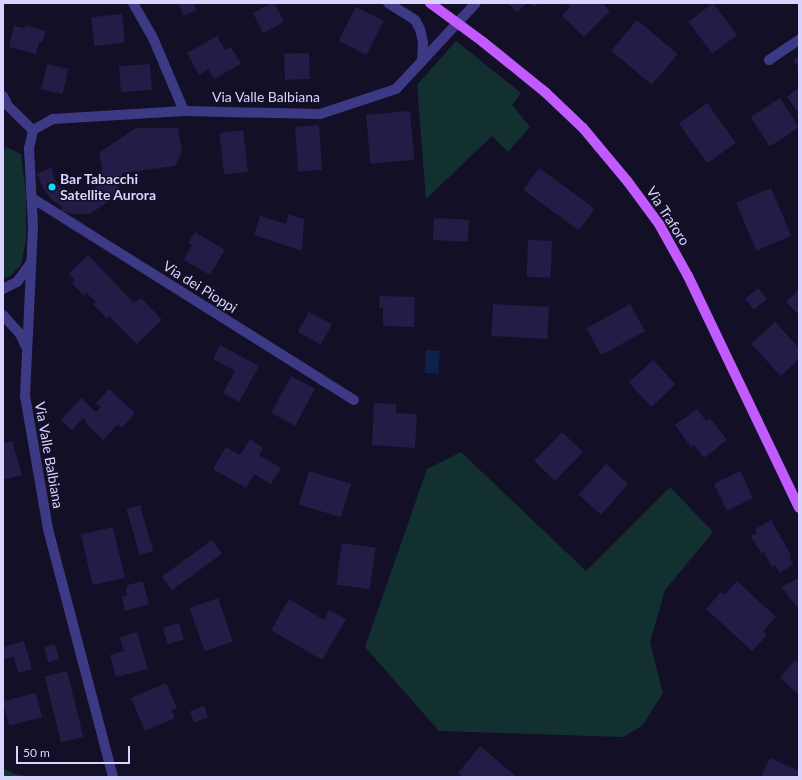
<!DOCTYPE html>
<html>
<head>
<meta charset="utf-8">
<style>
	body { margin:0 }
	#map { position:relative; width:802px; height:780px; overflow:hidden; background:#130f26; font-family:Lato,sans-serif }
	div>[style] { position:absolute }
	[style*='--x'] { left:calc(var(--x)*1px); top:calc(var(--y)*1px); width:calc(var(--w)*1px); rotate:calc(var(--a)*1deg) }
	.green>* { inset:0; background:#12302f }
	.water>* { inset:0; background:#0c2248; transform-origin:0 0 }
	.building>* { inset:0; background:#241b47; transform-origin:0 0 }
	.minor>* { height:10px; margin:-5px; padding:0 5px; transform-origin:5px; border-radius:5px; background:#3d3a85 }
	.major>* { height:10px; margin:-5px; padding:0 5px; transform-origin:5px; border-radius:5px; background:#c25bff }
	.dots>* { width:11px; height:11px; translate:-50% -50%; box-sizing:border-box; border:2px solid #130f26; border-radius:50% }
	span { translate:-50% -50%; white-space:nowrap; text-align:center; line-height:1.15; -webkit-text-stroke:3px #130f26; paint-order:stroke }
	.street-label { font-size:14px; color:#d9d4ff }
	.poi-label { font-size:14px; color:#d9d4ff; font-weight:700 }
	.left { translate:0 -50%; text-align:left }
	.frame { position:absolute; inset:0; border:4px solid #d9d4ff; pointer-events:none }
	.scale { position:absolute; left:16px; top:746px; width:114px; height:18px; box-sizing:border-box; border:2px solid #d9d4ff; border-top:0; padding-left:5px; font-size:12px; line-height:14px; white-space:nowrap; color:#d9d4ff; -webkit-text-stroke:3px #130f26; paint-order:stroke }
</style>
</head>
<body>
<div id="map">
	<div class="green">
		<div style="clip-path:polygon(456px 41px,521px 93px,512px 105px,530px 127px,508px 152px,492px 136px,426px 199px,417px 85px)"></div>
		<div style="clip-path:polygon(6px 147px,21px 154px,26px 192px,26px 241px,21px 265px,9px 277px,3px 279px,3px 153px)"></div>
		<div style="clip-path:polygon(461px 452px,586px 571px,670px 487px,713px 532px,665px 590px,650px 642px,663px 693px,642px 726px,623px 737px,439px 731px,365px 647px,427px 469px)"></div>
		<div style="clip-path:polygon(3px 768px,15px 774px,33px 777px,3px 777px)"></div>
	</div>
	<div class="water">
		<div style="left:426px;top:350px;width:14px;height:23px;rotate:4deg"></div>
	</div>
	<div class="building">
		<div style="clip-path:polygon(178px 3px,193px 3px,197px 10px,184px 16px)"></div>
		<div style="clip-path:polygon(271px 3px,274px 3px,284px 22px,263px 33px,253px 13px)"></div>
		<div style="clip-path:polygon(508px 3px,527px 3px,517px 12px)"></div>
		<div style="clip-path:polygon(530px 3px,539px 3px,534px 7px)"></div>
		<div style="clip-path:polygon(566px 3px,602px 3px,610px 11px,584px 37px,562px 16px,570px 7px)"></div>
		<div style="left:713px;top:3px;width:40px;height:31px;rotate:53deg"></div>
		<div style="left:356px;top:7px;width:31px;height:38px;rotate:27deg"></div>
		<div style="left:122px;top:14px;width:29px;height:31px;rotate:84deg"></div>
		<div style="left:637px;top:20px;width:53px;height:40px;rotate:40deg"></div>
		<div style="clip-path:polygon(25px 25px,46px 31px,42px 43px,39px 42px,36px 54px,9px 47px,14px 26px,25px 28px)"></div>
		<div style="clip-path:polygon(217px 36px,225px 50px,231px 47px,241px 64px,214px 79px,208px 69px,199px 75px,187px 53px)"></div>
		<div style="left:309px;top:53px;width:26px;height:25px;rotate:88deg"></div>
		<div style="clip-path:polygon(799px 56px,799px 68px,793px 60px)"></div>
		<div style="left:47px;top:64px;width:22px;height:26px;rotate:13deg"></div>
		<div style="left:150px;top:64px;width:26px;height:31px;rotate:86deg"></div>
		<div style="clip-path:polygon(797px 89px,799px 92px,798px 112px,787px 97px)"></div>
		<div style="left:780px;top:98px;width:35px;height:35px;rotate:57deg"></div>
		<div style="left:707px;top:103px;width:49px;height:35px;rotate:54deg"></div>
		<div style="left:410px;top:111px;width:49px;height:44px;rotate:85deg"></div>
		<div style="left:319px;top:125px;width:45px;height:24px;rotate:86deg"></div>
		<div style="clip-path:polygon(136px 128px,178px 128px,182px 152px,175px 166px,122px 173px,119px 188px,109px 201px,90px 214px,73px 214px,61px 211px,62px 207px,51px 199px,43px 188px,37px 174px,52px 167px,53px 176px,60px 187px,73px 194px,84px 194px,96px 188px,100px 179px,102px 169px,99px 153px)"></div>
		<div style="left:243px;top:130px;width:42px;height:24px;rotate:83deg"></div>
		<div style="left:539px;top:168px;width:69px;height:27px;rotate:36deg"></div>
		<div style="left:771px;top:188px;width:52px;height:38px;rotate:67deg"></div>
		<div style="clip-path:polygon(289px 214px,304px 219px,302px 251px,254px 235px,260px 216px,286px 224px)"></div>
		<div style="left:434px;top:218px;width:35px;height:22px;rotate:3deg"></div>
		<div style="clip-path:polygon(195px 232px,225px 250px,210px 275px,184px 260px,192px 245px,188px 243px)"></div>
		<div style="left:528px;top:240px;width:24px;height:37px;rotate:2deg"></div>
		<div style="clip-path:polygon(88px 255px,134px 303px,141px 298px,162px 320px,137px 344px,109px 316px,107px 319px,93px 304px,96px 302px,87px 293px,84px 296px,72px 283px,75px 280px,69px 273px)"></div>
		<div style="left:758px;top:288px;width:14px;height:17px;rotate:51deg"></div>
		<div style="clip-path:polygon(799px 289px,799px 315px,786px 302px)"></div>
		<div style="clip-path:polygon(380px 296px,415px 297px,414px 327px,383px 326px,383px 308px,379px 308px)"></div>
		<div style="left:493px;top:304px;width:56px;height:32px;rotate:3deg"></div>
		<div style="left:630px;top:304px;width:31px;height:50px;rotate:61deg"></div>
		<div style="left:309px;top:312px;width:26px;height:23px;rotate:29deg"></div>
		<div style="clip-path:polygon(775px 322px,799px 348px,799px 359px,781px 376px,751px 344px)"></div>
		<div style="clip-path:polygon(220px 345px,259px 366px,239px 402px,223px 393px,235px 371px,213px 359px)"></div>
		<div style="left:653px;top:360px;width:33px;height:33px;rotate:47deg"></div>
		<div style="left:291px;top:376px;width:27px;height:42px;rotate:28deg"></div>
		<div style="clip-path:polygon(109px 389px,135px 413px,122px 428px,118px 424px,103px 440px,86px 424px,87px 422px,83px 418px,72px 430px,61px 420px,81px 398px,96px 412px,101px 407px,96px 403px)"></div>
		<div style="clip-path:polygon(374px 403px,396px 404px,396px 413px,417px 414px,415px 448px,372px 445px)"></div>
		<div style="clip-path:polygon(697px 409px,706px 421px,710px 418px,727px 440px,704px 458px,694px 445px,691px 447px,675px 425px)"></div>
		<div style="left:562px;top:432px;width:29px;height:40px;rotate:44deg"></div>
		<div style="clip-path:polygon(250px 439px,263px 448px,259px 455px,281px 468px,271px 484px,254px 474px,246px 488px,213px 469px,226px 447px,240px 455px)"></div>
		<div style="clip-path:polygon(12px 441px,22px 475px,3px 480px,3px 443px)"></div>
		<div style="left:606px;top:464px;width:30px;height:41px;rotate:42deg"></div>
		<div style="left:309px;top:471px;width:44px;height:35px;rotate:17deg"></div>
		<div style="left:740px;top:471px;width:30px;height:29px;rotate:64deg"></div>
		<div style="left:140px;top:505px;width:48px;height:14px;rotate:74deg"></div>
		<div style="clip-path:polygon(771px 520px,791px 555px,789px 557px,793px 565px,779px 573px,775px 565px,772px 567px,764px 552px,761px 553px,751px 536px,757px 533px,755px 529px)"></div>
		<div style="left:113px;top:527px;width:52px;height:33px;rotate:77deg"></div>
		<div style="left:212px;top:540px;width:17px;height:62px;rotate:54deg"></div>
		<div style="left:342px;top:543px;width:34px;height:42px;rotate:8deg"></div>
		<div style="clip-path:polygon(799px 578px,799px 609px,781px 587px)"></div>
		<div style="clip-path:polygon(143px 581px,149px 604px,125px 611px,122px 597px,127px 595px,126px 590px,128px 585px)"></div>
		<div style="clip-path:polygon(737px 581px,776px 617px,763px 631px,767px 635px,752px 651px,706px 609px,721px 592px,724px 595px)"></div>
		<div style="left:218px;top:598px;width:46px;height:30px;rotate:71deg"></div>
		<div style="clip-path:polygon(289px 599px,324px 620px,329px 610px,346px 619px,322px 660px,271px 630px)"></div>
		<div style="left:179px;top:623px;width:17px;height:17px;rotate:73deg"></div>
		<div style="clip-path:polygon(137px 632px,148px 669px,116px 677px,110px 655px,124px 651px,120px 637px)"></div>
		<div style="clip-path:polygon(24px 641px,32px 669px,18px 673px,14px 657px,3px 659px,3px 647px)"></div>
		<div style="left:55px;top:644px;width:16px;height:11px;rotate:76deg"></div>
		<div style="clip-path:polygon(795px 660px,798px 663px,799px 661px,799px 695px,780px 678px)"></div>
		<div style="left:67px;top:671px;width:68px;height:23px;rotate:76deg"></div>
		<div style="clip-path:polygon(166px 683px,177px 708px,171px 710px,175px 718px,145px 731px,131px 698px)"></div>
		<div style="left:36px;top:693px;width:25px;height:34px;rotate:76deg"></div>
		<div style="left:204px;top:706px;width:12px;height:15px;rotate:70deg"></div>
		<div style="clip-path:polygon(480px 746px,517px 777px,463px 777px,458px 773px)"></div>
		<div style="clip-path:polygon(770px 758px,799px 771px,797px 777px,761px 777px)"></div>
	</div>
	<div class="minor">
		<div style="--x:133;--y:3;--w:40;--a:60.3"></div>
		<div style="--x:153;--y:38;--w:79;--a:67"></div>
		<div style="--x:388;--y:3;--w:32;--a:32"></div>
		<div style="--x:415;--y:20;--w:10;--a:61"></div>
		<div style="--x:420;--y:29;--w:13;--a:77"></div>
		<div style="--x:423;--y:42;--w:19;--a:93"></div>
		<div style="--x:769;--y:60;--w:36;--a:-34"></div>
		<div style="--x:3;--y:96;--w:11;--a:63"></div>
		<div style="--x:8;--y:106;--w:35;--a:44"></div>
		<div style="--x:32;--y:198;--w:380;--a:32.1"></div>
		<div style="--x:3;--y:289;--w:16;--a:-27"></div>
		<div style="--x:17;--y:282;--w:22;--a:-54"></div>
		<div style="--x:3;--y:315;--w:25;--a:48"></div>
		<div style="--x:20;--y:334;--w:14;--a:65"></div>
		<div style="--x:113;--y:777;--w:256;--a:-104.7"></div>
		<div style="--x:48;--y:529;--w:135;--a:-99.8"></div>
		<div style="--x:25;--y:396;--w:169;--a:-87.3"></div>
		<div style="--x:33;--y:227;--w:79;--a:-92.9"></div>
		<div style="--x:29;--y:148;--w:18;--a:-77"></div>
		<div style="--x:33;--y:130;--w:23;--a:-29"></div>
		<div style="--x:53;--y:119;--w:131;--a:-3.5"></div>
		<div style="--x:184;--y:111;--w:136;--a:1.3"></div>
		<div style="--x:320;--y:114;--w:80;--a:-18.2"></div>
		<div style="--x:396;--y:89;--w:117;--a:-47.1"></div>
	</div>
	<div class="major">
		<div style="--x:430;--y:3;--w:66;--a:36.3"></div>
		<div style="--x:483;--y:42;--w:80;--a:38.9"></div>
		<div style="--x:545;--y:92;--w:52;--a:43.5"></div>
		<div style="--x:583;--y:128;--w:70;--a:50.2"></div>
		<div style="--x:628;--y:182;--w:52;--a:53.6"></div>
		<div style="--x:659;--y:224;--w:60;--a:60.9"></div>
		<div style="--x:688;--y:276;--w:257;--a:64.4"></div>
	</div>
	<div class="dots">
		<div style="left:52px;top:187px;background:#00e5ff"></div>
	</div>
	<div class="street-label">
		<span style="left:266px;top:97px">Via Valle Balbiana</span>
		<span style="left:668px;top:216px;rotate:57deg">Via Traforo</span>
		<span style="left:200px;top:287px;rotate:32deg">Via dei Pioppi</span>
		<span style="left:49px;top:455px;rotate:80deg">Via Valle Balbiana</span>
	</div>
	<div class="poi-label">
		<span class="left" style="left:60px;top:187px">Bar Tabacchi<br>Satellite Aurora</span>
	</div>
	<div class="frame"></div>
	<div class="scale">50 m</div>
</div>
</body>
</html>
